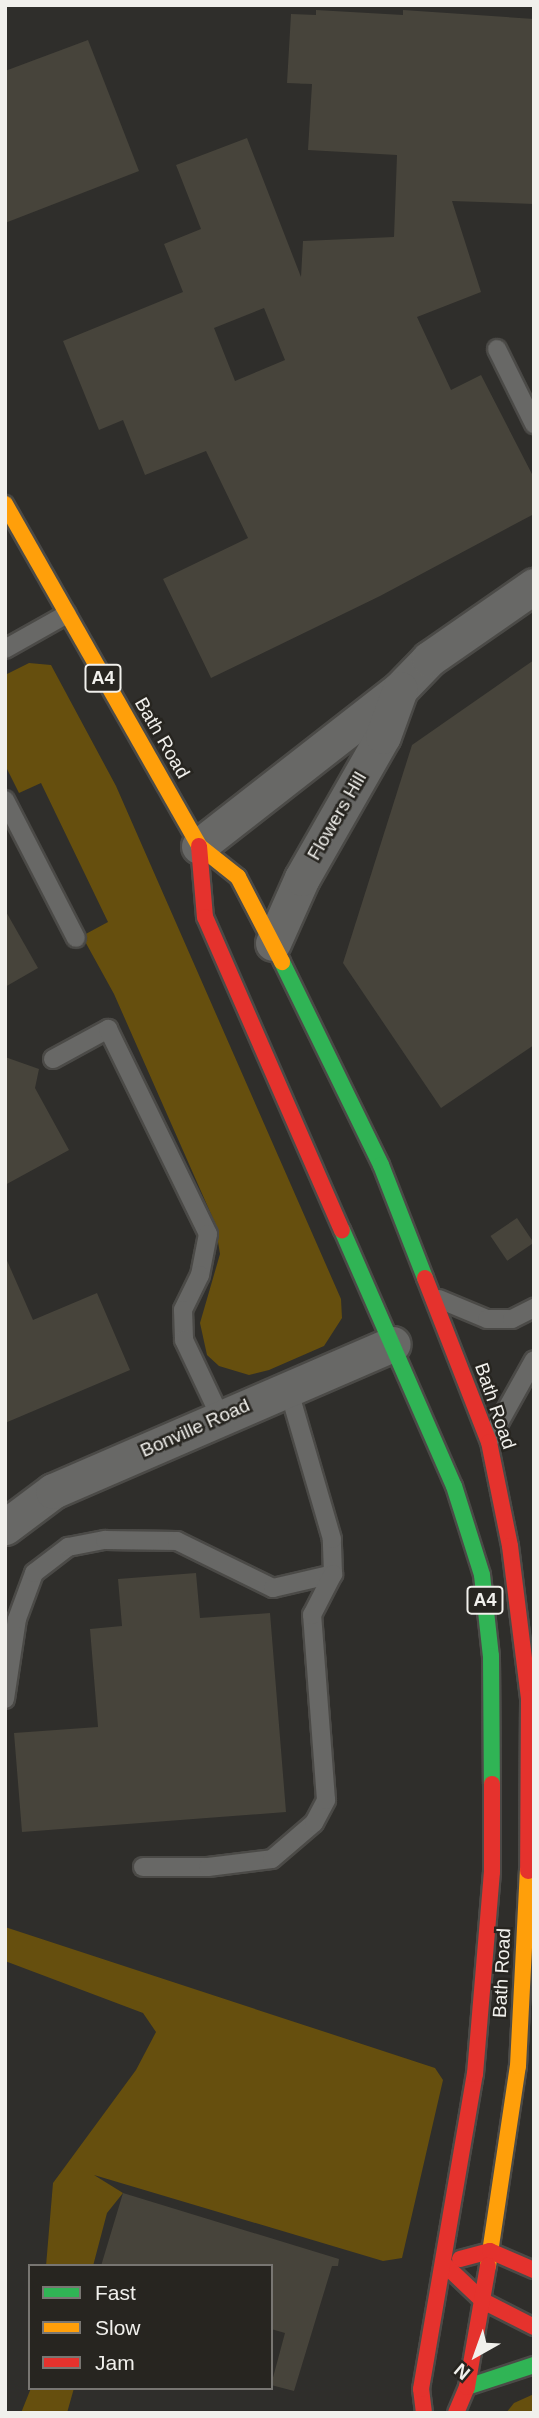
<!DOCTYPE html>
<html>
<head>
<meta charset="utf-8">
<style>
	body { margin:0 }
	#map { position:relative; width:539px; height:2418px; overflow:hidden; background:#2f2e2b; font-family:Helvetica,sans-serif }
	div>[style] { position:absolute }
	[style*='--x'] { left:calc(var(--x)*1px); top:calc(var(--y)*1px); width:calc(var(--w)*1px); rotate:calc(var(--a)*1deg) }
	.green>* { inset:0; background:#664f0e }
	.building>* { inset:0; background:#47443b; transform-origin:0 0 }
	.roads { filter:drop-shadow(2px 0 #4b4a47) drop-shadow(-2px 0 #4b4a47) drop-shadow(0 2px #4b4a47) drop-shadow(0 -2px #4b4a47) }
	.lane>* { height:18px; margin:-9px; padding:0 9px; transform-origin:9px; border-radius:9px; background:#686866 }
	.street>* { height:35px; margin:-17.5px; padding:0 17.5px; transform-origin:17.5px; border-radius:17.5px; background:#686866 }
	.fast>* { height:16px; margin:-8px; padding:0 8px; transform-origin:8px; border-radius:8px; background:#30b455 }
	.slow>* { height:16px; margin:-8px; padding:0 8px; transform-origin:8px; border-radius:8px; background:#ff9f0a }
	.jam>* { height:16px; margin:-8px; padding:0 8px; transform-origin:8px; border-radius:8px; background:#e5322d }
	span { translate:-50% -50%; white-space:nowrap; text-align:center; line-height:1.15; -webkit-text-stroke:5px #272520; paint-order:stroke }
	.shield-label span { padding:2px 5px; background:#272520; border:2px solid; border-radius:5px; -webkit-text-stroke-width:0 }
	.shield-label { font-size:18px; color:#f1f0ec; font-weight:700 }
	.street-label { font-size:19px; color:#f1f0ec }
	.frame { position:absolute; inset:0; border:7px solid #f1f0ec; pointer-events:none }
	.legend { position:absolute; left:28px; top:2264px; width:245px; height:126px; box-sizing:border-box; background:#272520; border:2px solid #787672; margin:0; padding:9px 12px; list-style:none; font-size:21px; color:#f1f0ec }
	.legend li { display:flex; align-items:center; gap:14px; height:35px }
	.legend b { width:35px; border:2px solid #787672 }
	.north { position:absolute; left:441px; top:2320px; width:70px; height:70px; -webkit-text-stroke:5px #272520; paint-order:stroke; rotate:220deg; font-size:19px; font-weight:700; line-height:28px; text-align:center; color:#f1f0ec }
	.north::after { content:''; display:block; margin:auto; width:24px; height:32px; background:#f1f0ec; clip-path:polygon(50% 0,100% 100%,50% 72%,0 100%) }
</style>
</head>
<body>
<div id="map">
	<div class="green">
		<div style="clip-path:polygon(29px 663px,51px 665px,116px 786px,341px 1299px,342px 1318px,324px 1346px,269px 1370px,249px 1375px,219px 1366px,207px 1355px,200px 1323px,220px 1254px,215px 1223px,114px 994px,82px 936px,108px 922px,41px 783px,19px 793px,5px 765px,5px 675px)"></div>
		<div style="clip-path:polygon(5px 1927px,435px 2068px,443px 2080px,402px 2258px,383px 2261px,94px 2175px,123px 2193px,107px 2213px,93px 2266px,46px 2266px,53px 2183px,136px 2070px,156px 2032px,143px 2013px,5px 1961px)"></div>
		<div style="clip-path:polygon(31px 2388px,74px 2388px,67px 2413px,21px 2413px)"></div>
		<div style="clip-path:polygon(534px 2394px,534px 2413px,506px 2413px,514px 2403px)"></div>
	</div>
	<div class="building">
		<div style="clip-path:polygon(evenodd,316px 10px,403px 15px,403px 10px,534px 19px,534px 204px,452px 201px,481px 292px,417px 317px,451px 390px,481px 375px,534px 478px,534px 514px,380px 596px,211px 678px,163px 579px,248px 538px,206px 451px,145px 475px,123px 420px,99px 430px,63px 341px,183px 292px,164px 244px,201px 229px,176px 165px,247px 138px,301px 277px,303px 241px,394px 237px,397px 155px,308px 150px,312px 84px,287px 83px,291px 14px,316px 15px,316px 10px,264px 308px,285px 360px,235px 381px,214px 328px,264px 308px)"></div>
		<div style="clip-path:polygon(88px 40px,139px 171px,5px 223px,5px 71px)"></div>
		<div style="clip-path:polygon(534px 660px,534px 1045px,441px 1108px,343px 963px,412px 745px)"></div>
		<div style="clip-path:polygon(5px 910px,38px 968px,5px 987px)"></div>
		<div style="clip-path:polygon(5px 1057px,39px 1069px,35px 1088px,69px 1150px,5px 1185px)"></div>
		<div style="left:517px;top:1218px;width:30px;height:32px;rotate:56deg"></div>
		<div style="clip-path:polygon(5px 1256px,33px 1320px,97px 1293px,130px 1370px,5px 1423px)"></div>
		<div style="clip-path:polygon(196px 1573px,200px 1618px,270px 1613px,286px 1812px,22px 1832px,14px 1733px,98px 1727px,90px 1629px,122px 1626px,118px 1579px)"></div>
		<div style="clip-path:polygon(123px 2193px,339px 2259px,338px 2266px,332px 2266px,294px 2391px,271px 2385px,285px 2333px,271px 2329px,271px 2266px,101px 2266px)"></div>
	</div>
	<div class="roads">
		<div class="lane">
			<div style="--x:497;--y:349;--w:84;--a:63.7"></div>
			<div style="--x:5;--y:649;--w:71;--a:-29.4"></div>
			<div style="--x:5;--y:800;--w:155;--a:62.8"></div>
			<div style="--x:53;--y:1059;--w:63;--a:-28.6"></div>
			<div style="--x:108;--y:1029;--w:228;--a:64"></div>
			<div style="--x:208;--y:1234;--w:42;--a:101"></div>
			<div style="--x:200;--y:1275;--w:39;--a:116"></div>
			<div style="--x:183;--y:1310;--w:30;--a:88"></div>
			<div style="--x:184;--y:1340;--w:84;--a:64.7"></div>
			<div style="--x:439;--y:1299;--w:52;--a:22.6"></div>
			<div style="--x:487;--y:1319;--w:25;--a:0"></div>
			<div style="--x:512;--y:1319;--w:25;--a:-27"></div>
			<div style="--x:490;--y:1439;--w:90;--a:-60.9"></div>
			<div style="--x:5;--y:1699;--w:81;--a:-81.5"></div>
			<div style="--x:17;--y:1619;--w:49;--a:-69.7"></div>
			<div style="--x:34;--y:1573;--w:43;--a:-37.4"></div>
			<div style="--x:68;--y:1547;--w:38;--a:-11"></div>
			<div style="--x:105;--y:1540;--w:72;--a:0.8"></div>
			<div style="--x:177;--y:1541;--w:107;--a:26.1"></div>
			<div style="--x:273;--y:1588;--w:62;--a:-13.1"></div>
			<div style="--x:333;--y:1574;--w:35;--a:-92"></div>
			<div style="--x:332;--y:1539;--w:157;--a:-106.2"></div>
			<div style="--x:143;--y:1867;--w:65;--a:0"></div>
			<div style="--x:208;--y:1867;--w:64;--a:-7.1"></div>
			<div style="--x:272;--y:1859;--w:55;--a:-40.6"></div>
			<div style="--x:314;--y:1823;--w:26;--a:-62"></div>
			<div style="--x:326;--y:1800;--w:186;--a:-94.3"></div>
			<div style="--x:312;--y:1615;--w:46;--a:-62.9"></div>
		</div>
		<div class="street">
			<div style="--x:199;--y:846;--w:255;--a:-38"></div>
			<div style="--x:400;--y:689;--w:42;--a:-46"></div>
			<div style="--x:429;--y:659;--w:128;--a:-34.8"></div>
			<div style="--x:273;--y:943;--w:71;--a:-66"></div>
			<div style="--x:302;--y:878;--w:163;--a:-60.3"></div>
			<div style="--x:383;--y:736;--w:50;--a:-70.1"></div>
			<div style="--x:5;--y:1527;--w:60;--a:-36.9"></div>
			<div style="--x:53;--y:1491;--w:370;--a:-23.4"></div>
		</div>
		<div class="fast">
			<div style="--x:282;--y:962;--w:226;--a:64"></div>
			<div style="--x:381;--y:1165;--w:121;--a:68.7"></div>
			<div style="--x:342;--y:1230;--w:279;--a:66.4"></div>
			<div style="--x:454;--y:1486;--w:93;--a:72.5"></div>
			<div style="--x:482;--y:1575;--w:81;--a:83.7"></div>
			<div style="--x:491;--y:1656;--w:128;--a:89.6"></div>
			<div style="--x:467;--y:2387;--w:71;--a:-18.2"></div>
		</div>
		<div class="slow">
			<div style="--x:5;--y:504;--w:393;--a:60.4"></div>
			<div style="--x:199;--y:846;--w:50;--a:38.5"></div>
			<div style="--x:238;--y:877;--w:96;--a:62.6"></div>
			<div style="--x:488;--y:2266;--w:202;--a:-81.5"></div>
			<div style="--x:518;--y:2066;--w:195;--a:-87.1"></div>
		</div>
		<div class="jam">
			<div style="--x:199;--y:846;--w:71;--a:85.2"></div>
			<div style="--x:205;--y:917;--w:342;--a:66.4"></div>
			<div style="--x:425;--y:1278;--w:176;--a:68.7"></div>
			<div style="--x:489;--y:1442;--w:106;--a:78.6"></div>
			<div style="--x:510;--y:1546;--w:153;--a:82.9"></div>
			<div style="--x:529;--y:1698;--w:173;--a:90.3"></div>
			<div style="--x:460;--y:2259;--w:31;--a:-15"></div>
			<div style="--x:490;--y:2251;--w:48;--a:23.4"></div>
			<div style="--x:444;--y:2264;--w:54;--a:43.5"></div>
			<div style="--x:483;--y:2301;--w:57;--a:27"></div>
			<div style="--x:424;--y:2413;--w:24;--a:-97"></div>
			<div style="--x:421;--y:2389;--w:320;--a:-80.3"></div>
			<div style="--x:475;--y:2074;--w:203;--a:-85.2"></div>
			<div style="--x:492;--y:1872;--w:88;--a:-90"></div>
			<div style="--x:456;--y:2413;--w:28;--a:-67"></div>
			<div style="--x:467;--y:2387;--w:123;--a:-80.2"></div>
		</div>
	</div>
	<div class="shield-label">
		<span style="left:103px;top:678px">A4</span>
		<span style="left:485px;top:1600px">A4</span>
	</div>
	<div class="street-label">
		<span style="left:162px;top:738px;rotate:60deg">Bath Road</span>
		<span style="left:337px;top:816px;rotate:-60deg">Flowers Hill</span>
		<span style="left:495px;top:1406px;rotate:71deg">Bath Road</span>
		<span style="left:195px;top:1428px;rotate:-24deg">Bonville Road</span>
		<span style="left:502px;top:1973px;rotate:-87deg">Bath Road</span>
	</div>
	<div class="frame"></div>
	<ul class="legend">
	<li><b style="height:9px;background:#30b455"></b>Fast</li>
	<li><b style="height:9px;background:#ff9f0a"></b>Slow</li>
	<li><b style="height:9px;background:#e5322d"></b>Jam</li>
	</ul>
	<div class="north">N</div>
</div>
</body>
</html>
